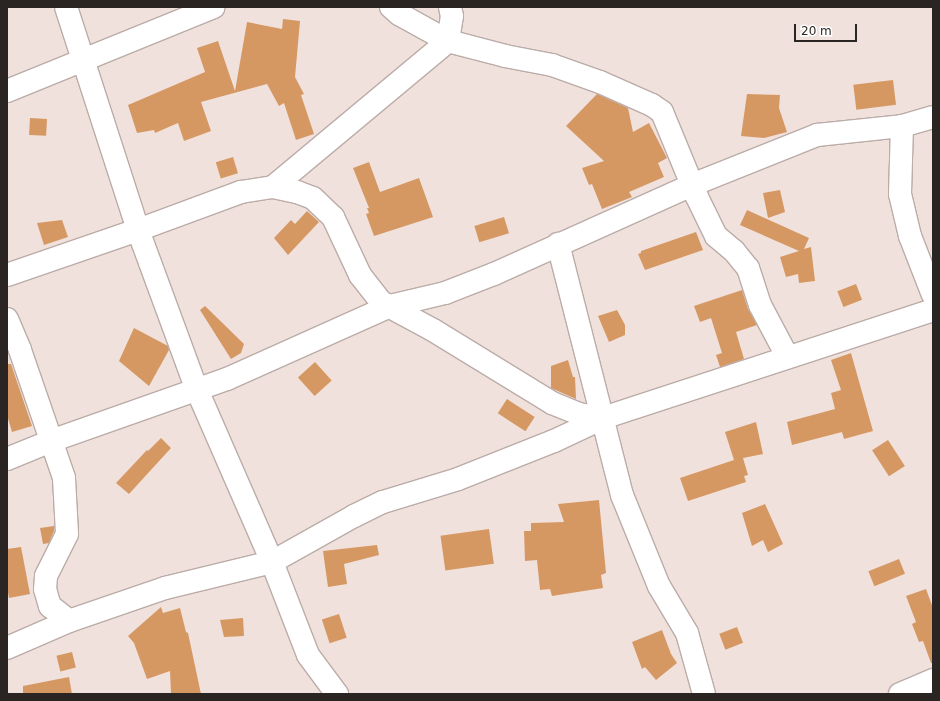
<!DOCTYPE html>
<html>
<head>
<meta charset="utf-8">
<style>
	body { margin:0 }
	#map { position:relative; width:940px; height:701px; overflow:hidden; background:#f0e1dc; font-family:"DejaVu Sans",sans-serif }
	div>[style] { position:absolute }
	[style*='--x'] { left:calc(var(--x)*1px); top:calc(var(--y)*1px); width:calc(var(--w)*1px); rotate:calc(var(--a)*1deg) }
	.building>* { inset:0; background:#d69863; transform-origin:0 0 }
	.roads { filter:drop-shadow(1px 0 #bbaca8) drop-shadow(-1px 0 #bbaca8) drop-shadow(0 1px #bbaca8) drop-shadow(0 -1px #bbaca8) }
	.minor>* { height:22px; margin:-11px; padding:0 11px; transform-origin:11px; border-radius:11px; background:#fff }
	span { translate:-50% -50%; white-space:nowrap; text-align:center; line-height:1.15; -webkit-text-stroke:4px #fff; paint-order:stroke }
	.frame { position:absolute; inset:0; border:8px solid #2a2523; pointer-events:none }
	.scale { position:absolute; left:794px; top:24px; width:63px; height:18px; box-sizing:border-box; border:2px solid #2a2523; border-top:0; padding-left:5px; font-size:12px; line-height:14px; white-space:nowrap; color:#2a2523; -webkit-text-stroke:3px #fff; paint-order:stroke }
</style>
</head>
<body>
<div id="map">
	<div class="building">
		<div style="clip-path:polygon(283px 19px,300px 21px,295px 77px,304px 94px,301px 95px,314px 134px,296px 140px,284px 103px,279px 106px,267px 84px,201px 102px,211px 131px,184px 141px,178px 123px,155px 133px,154px 130px,137px 133px,128px 105px,205px 72px,197px 48px,218px 41px,235px 91px,247px 22px,282px 29px)"></div>
		<div style="left:893px;top:80px;width:25px;height:40px;rotate:83deg"></div>
		<div style="clip-path:polygon(597px 94px,628px 108px,633px 132px,649px 123px,667px 158px,658px 163px,664px 177px,629px 192px,632px 197px,602px 209px,592px 184px,589px 185px,582px 168px,604px 161px,566px 126px)"></div>
		<div style="clip-path:polygon(747px 94px,780px 95px,779px 108px,787px 132px,764px 138px,741px 136px)"></div>
		<div style="left:30px;top:118px;width:17px;height:17px;rotate:3deg"></div>
		<div style="left:233px;top:157px;width:17px;height:18px;rotate:73deg"></div>
		<div style="clip-path:polygon(369px 162px,380px 192px,419px 178px,433px 217px,374px 236px,366px 214px,369px 213px,367px 208px,369px 208px,353px 168px)"></div>
		<div style="clip-path:polygon(780px 190px,785px 212px,768px 218px,763px 193px)"></div>
		<div style="clip-path:polygon(747px 210px,809px 238px,804px 249px,811px 247px,815px 281px,799px 283px,798px 274px,786px 277px,780px 257px,799px 251px,740px 225px)"></div>
		<div style="clip-path:polygon(307px 211px,319px 222px,288px 255px,274px 238px,291px 220px,295px 224px)"></div>
		<div style="left:504px;top:217px;width:17px;height:31px;rotate:73deg"></div>
		<div style="clip-path:polygon(62px 220px,68px 237px,44px 245px,37px 223px)"></div>
		<div style="clip-path:polygon(696px 232px,703px 250px,645px 270px,638px 254px,641px 253px,641px 251px)"></div>
		<div style="left:856px;top:284px;width:17px;height:20px;rotate:69deg"></div>
		<div style="clip-path:polygon(742px 290px,748px 309px,757px 325px,736px 332px,744px 359px,720px 367px,716px 355px,722px 353px,711px 318px,700px 322px,694px 306px)"></div>
		<div style="clip-path:polygon(205px 306px,244px 344px,241px 353px,231px 359px,200px 310px)"></div>
		<div style="clip-path:polygon(617px 310px,625px 325px,625px 335px,609px 342px,598px 316px)"></div>
		<div style="clip-path:polygon(134px 328px,168px 346px,169px 350px,149px 386px,119px 361px)"></div>
		<div style="clip-path:polygon(851px 353px,873px 431px,844px 439px,842px 432px,792px 445px,787px 422px,835px 409px,831px 393px,841px 390px,831px 360px)"></div>
		<div style="clip-path:polygon(568px 360px,573px 377px,575px 377px,576px 399px,551px 388px,551px 366px)"></div>
		<div style="left:315px;top:362px;width:25px;height:23px;rotate:48deg"></div>
		<div style="clip-path:polygon(7px 364px,11px 364px,32px 426px,12px 432px,7px 415px)"></div>
		<div style="left:507px;top:399px;width:33px;height:17px;rotate:33deg"></div>
		<div style="clip-path:polygon(756px 422px,763px 454px,743px 458px,748px 475px,744px 476px,746px 482px,688px 501px,680px 478px,734px 460px,725px 432px)"></div>
		<div style="clip-path:polygon(161px 438px,171px 448px,129px 494px,116px 483px,147px 450px,148px 451px)"></div>
		<div style="left:888px;top:440px;width:31px;height:19px;rotate:57deg"></div>
		<div style="clip-path:polygon(599px 500px,606px 573px,601px 575px,603px 588px,552px 596px,550px 589px,540px 590px,537px 560px,525px 561px,524px 531px,531px 531px,531px 523px,564px 522px,558px 504px)"></div>
		<div style="clip-path:polygon(765px 504px,783px 544px,768px 552px,763px 540px,752px 546px,742px 513px)"></div>
		<div style="clip-path:polygon(54px 526px,54px 531px,49px 543px,43px 544px,40px 528px)"></div>
		<div style="left:489px;top:529px;width:35px;height:49px;rotate:82deg"></div>
		<div style="clip-path:polygon(377px 545px,379px 555px,344px 564px,347px 584px,328px 587px,323px 551px)"></div>
		<div style="clip-path:polygon(21px 547px,30px 594px,9px 598px,7px 587px,7px 549px)"></div>
		<div style="left:899px;top:559px;width:16px;height:33px;rotate:68deg"></div>
		<div style="clip-path:polygon(926px 589px,933px 608px,933px 663px,931px 663px,923px 641px,919px 642px,912px 624px,916px 622px,906px 596px)"></div>
		<div style="clip-path:polygon(161px 607px,163px 613px,180px 608px,186px 632px,188px 633px,201px 694px,171px 694px,170px 671px,147px 679px,134px 643px,128px 636px)"></div>
		<div style="left:339px;top:614px;width:25px;height:18px;rotate:72deg"></div>
		<div style="clip-path:polygon(243px 618px,244px 636px,224px 637px,220px 620px)"></div>
		<div style="left:737px;top:627px;width:17px;height:19px;rotate:69deg"></div>
		<div style="clip-path:polygon(662px 630px,671px 654px,677px 663px,656px 680px,645px 667px,642px 669px,632px 642px)"></div>
		<div style="left:72px;top:652px;width:16px;height:16px;rotate:76deg"></div>
		<div style="clip-path:polygon(69px 677px,72px 694px,23px 694px,23px 686px)"></div>
	</div>
	<div class="roads">
		<div class="minor">
			<div style="--x:66;--y:7;--w:234;--a:72.1"></div>
			<div style="--x:138;--y:230;--w:171;--a:69.8"></div>
			<div style="--x:197;--y:390;--w:188;--a:66.4"></div>
			<div style="--x:272;--y:562;--w:100;--a:68.8"></div>
			<div style="--x:308;--y:655;--w:49;--a:53.4"></div>
			<div style="--x:391;--y:7;--w:11;--a:41"></div>
			<div style="--x:399;--y:14;--w:56;--a:28.9"></div>
			<div style="--x:448;--y:41;--w:59;--a:14.7"></div>
			<div style="--x:505;--y:56;--w:48;--a:10.8"></div>
			<div style="--x:552;--y:65;--w:51;--a:19.5"></div>
			<div style="--x:600;--y:82;--w:57;--a:23.9"></div>
			<div style="--x:652;--y:105;--w:12;--a:35"></div>
			<div style="--x:662;--y:112;--w:92;--a:67.6"></div>
			<div style="--x:697;--y:197;--w:43;--a:64"></div>
			<div style="--x:716;--y:236;--w:23;--a:40"></div>
			<div style="--x:734;--y:251;--w:22;--a:51"></div>
			<div style="--x:748;--y:268;--w:39;--a:72"></div>
			<div style="--x:760;--y:305;--w:58;--a:62.1"></div>
			<div style="--x:7;--y:91;--w:223;--a:-22.1"></div>
			<div style="--x:902;--y:126;--w:68;--a:91.7"></div>
			<div style="--x:900;--y:194;--w:43;--a:76.6"></div>
			<div style="--x:910;--y:236;--w:63;--a:68.7"></div>
			<div style="--x:273;--y:187;--w:228;--a:-39.8"></div>
			<div style="--x:448;--y:41;--w:25;--a:-81"></div>
			<div style="--x:452;--y:16;--w:9;--a:-103"></div>
			<div style="--x:558;--y:244;--w:259;--a:75.7"></div>
			<div style="--x:622;--y:495;--w:98;--a:67.9"></div>
			<div style="--x:659;--y:586;--w:55;--a:59.2"></div>
			<div style="--x:687;--y:633;--w:63;--a:74.4"></div>
			<div style="--x:7;--y:275;--w:139;--a:-19"></div>
			<div style="--x:138;--y:230;--w:110;--a:-20.3"></div>
			<div style="--x:241;--y:192;--w:32;--a:-9"></div>
			<div style="--x:273;--y:187;--w:25;--a:12"></div>
			<div style="--x:297;--y:192;--w:17;--a:21"></div>
			<div style="--x:313;--y:198;--w:28;--a:44"></div>
			<div style="--x:333;--y:217;--w:64;--a:65"></div>
			<div style="--x:360;--y:275;--w:34;--a:52"></div>
			<div style="--x:381;--y:302;--w:59;--a:28.3"></div>
			<div style="--x:433;--y:330;--w:140;--a:31.5"></div>
			<div style="--x:552;--y:403;--w:29;--a:22"></div>
			<div style="--x:579;--y:414;--w:24;--a:9"></div>
			<div style="--x:7;--y:319;--w:34;--a:67"></div>
			<div style="--x:20;--y:350;--w:135;--a:71"></div>
			<div style="--x:64;--y:478;--w:56;--a:86.9"></div>
			<div style="--x:67;--y:534;--w:47;--a:116.6"></div>
			<div style="--x:46;--y:576;--w:13;--a:94"></div>
			<div style="--x:45;--y:589;--w:18;--a:74"></div>
			<div style="--x:50;--y:606;--w:24;--a:38"></div>
			<div style="--x:7;--y:459;--w:48;--a:-22.2"></div>
			<div style="--x:51;--y:441;--w:187;--a:-19.4"></div>
			<div style="--x:227;--y:379;--w:179;--a:-24.1"></div>
			<div style="--x:390;--y:306;--w:57;--a:-13.3"></div>
			<div style="--x:445;--y:293;--w:53;--a:-21.2"></div>
			<div style="--x:494;--y:274;--w:217;--a:-24.2"></div>
			<div style="--x:692;--y:185;--w:135;--a:-21.8"></div>
			<div style="--x:817;--y:135;--w:85;--a:-6"></div>
			<div style="--x:902;--y:126;--w:32;--a:-16"></div>
			<div style="--x:7;--y:648;--w:68;--a:-23.5"></div>
			<div style="--x:69;--y:621;--w:102;--a:-19"></div>
			<div style="--x:165;--y:588;--w:110;--a:-13.7"></div>
			<div style="--x:272;--y:562;--w:94;--a:-29.3"></div>
			<div style="--x:354;--y:516;--w:32;--a:-26"></div>
			<div style="--x:383;--y:502;--w:78;--a:-17"></div>
			<div style="--x:458;--y:479;--w:103;--a:-21.6"></div>
			<div style="--x:554;--y:441;--w:54;--a:-25.1"></div>
			<div style="--x:603;--y:418;--w:347;--a:-18.1"></div>
			<div style="--x:900;--y:694;--w:36;--a:-23"></div>
		</div>
	</div>
	<div class="frame"></div>
	<div class="scale">20 m</div>
</div>
</body>
</html>
